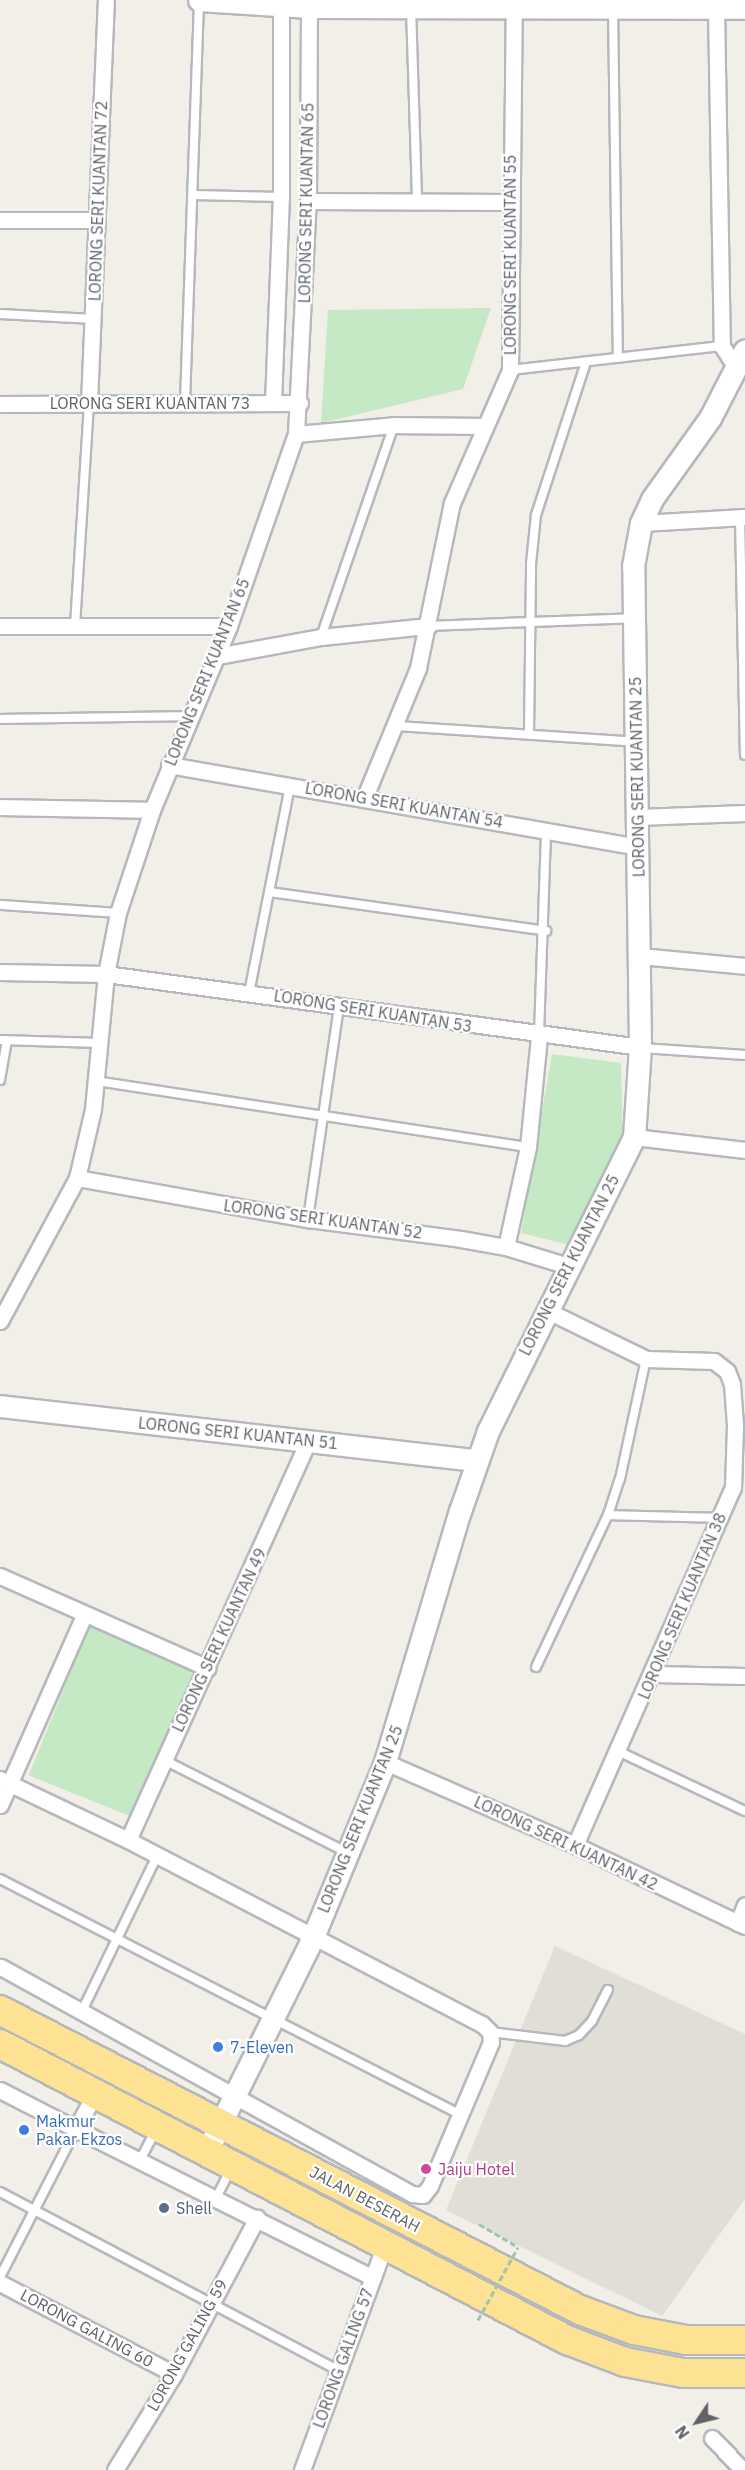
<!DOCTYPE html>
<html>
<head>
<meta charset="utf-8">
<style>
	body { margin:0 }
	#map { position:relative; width:745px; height:2470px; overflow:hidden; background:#f1efe8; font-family:"IBM Plex Sans",sans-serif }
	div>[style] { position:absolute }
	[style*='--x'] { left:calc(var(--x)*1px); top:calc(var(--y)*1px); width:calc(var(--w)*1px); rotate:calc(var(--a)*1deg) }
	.education>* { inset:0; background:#e1ded6 }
	.green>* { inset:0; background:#c5e8c5; transform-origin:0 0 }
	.path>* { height:3px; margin-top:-1.5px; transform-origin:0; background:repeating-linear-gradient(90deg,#9cc7a9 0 6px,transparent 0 9px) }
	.roads { filter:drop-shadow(2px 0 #b5b8bc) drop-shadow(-2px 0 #b5b8bc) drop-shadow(0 2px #b5b8bc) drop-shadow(0 -2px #b5b8bc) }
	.lane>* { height:8px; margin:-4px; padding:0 4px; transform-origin:4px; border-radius:4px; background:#fff }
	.street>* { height:15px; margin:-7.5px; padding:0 7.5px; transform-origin:7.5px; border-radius:7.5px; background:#fff }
	.secondary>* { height:21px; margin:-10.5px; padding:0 10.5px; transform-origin:10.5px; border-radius:10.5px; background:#fff }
	.highway>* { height:28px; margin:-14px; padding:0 14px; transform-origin:14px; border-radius:14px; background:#fde293 }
	.path-bridge>* { height:3px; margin-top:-1.5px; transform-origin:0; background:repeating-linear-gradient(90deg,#9cc7a9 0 6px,transparent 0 9px) }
	.dots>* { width:16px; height:16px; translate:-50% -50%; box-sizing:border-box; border:3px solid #fff; border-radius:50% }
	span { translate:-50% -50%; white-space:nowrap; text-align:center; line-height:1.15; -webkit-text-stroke:4.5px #fff; paint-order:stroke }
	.street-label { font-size:16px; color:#5f6368 }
	.shop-label { font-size:16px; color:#366cbe }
	.left { translate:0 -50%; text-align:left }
	.hotel-label { font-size:16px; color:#b23c85 }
	.service-label { font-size:16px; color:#4e5e75 }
	.north { position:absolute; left:667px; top:2392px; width:60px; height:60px; -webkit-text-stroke:4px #fff; paint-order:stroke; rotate:235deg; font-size:16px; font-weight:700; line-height:24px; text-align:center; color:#5f6368 }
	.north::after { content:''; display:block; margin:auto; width:21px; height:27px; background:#5f6368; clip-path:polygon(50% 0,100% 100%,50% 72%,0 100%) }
</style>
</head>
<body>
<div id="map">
	<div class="education">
		<div style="clip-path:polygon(555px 1946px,745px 2034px,745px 2199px,662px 2316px,446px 2210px)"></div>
	</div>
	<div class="green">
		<div style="clip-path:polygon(491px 308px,463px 389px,321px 423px,328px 310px)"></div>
		<div style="clip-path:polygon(552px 1054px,621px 1063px,623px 1146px,570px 1245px,521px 1233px)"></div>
		<div style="left:89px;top:1626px;width:115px;height:161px;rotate:22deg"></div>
	</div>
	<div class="path">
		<div style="--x:479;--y:2224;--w:45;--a:30.5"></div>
	</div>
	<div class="roads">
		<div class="lane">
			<div style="--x:411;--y:7;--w:194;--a:88.2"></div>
			<div style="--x:613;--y:9;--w:349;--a:89.2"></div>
			<div style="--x:193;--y:195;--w:88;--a:1.3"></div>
			<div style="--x:0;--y:314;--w:93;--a:3.1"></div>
			<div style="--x:510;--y:370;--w:213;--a:-6.5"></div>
			<div style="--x:185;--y:402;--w:400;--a:-88"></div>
			<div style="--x:740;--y:518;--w:237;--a:88.8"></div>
			<div style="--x:75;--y:626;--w:223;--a:-86.4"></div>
			<div style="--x:428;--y:626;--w:205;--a:-2.2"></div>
			<div style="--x:321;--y:637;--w:224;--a:-71"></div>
			<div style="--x:0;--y:719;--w:190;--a:-0.9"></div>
			<div style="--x:397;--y:726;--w:239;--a:3.8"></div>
			<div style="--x:529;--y:734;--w:170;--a:-89.3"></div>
			<div style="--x:531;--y:564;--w:49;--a:-84.2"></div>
			<div style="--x:536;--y:515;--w:161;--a:-71.9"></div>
			<div style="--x:270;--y:892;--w:279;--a:8"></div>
			<div style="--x:0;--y:905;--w:118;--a:3.9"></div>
			<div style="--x:249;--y:993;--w:212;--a:-78.8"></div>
			<div style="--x:539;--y:1034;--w:202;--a:-88"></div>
			<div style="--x:0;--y:1040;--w:100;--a:1.7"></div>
			<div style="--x:642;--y:1048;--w:103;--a:3.9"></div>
			<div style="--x:0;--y:1080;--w:40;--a:-80"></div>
			<div style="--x:96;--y:1081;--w:437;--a:8.7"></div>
			<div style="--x:308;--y:1219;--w:215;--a:-81.7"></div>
			<div style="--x:608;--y:1515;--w:112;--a:1.5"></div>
			<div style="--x:536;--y:1667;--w:168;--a:-64.7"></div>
			<div style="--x:608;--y:1515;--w:38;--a:-72"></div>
			<div style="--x:620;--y:1479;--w:123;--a:-77.8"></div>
			<div style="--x:618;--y:1751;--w:140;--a:25.3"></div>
			<div style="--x:164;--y:1760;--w:204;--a:26.8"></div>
			<div style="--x:0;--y:1879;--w:518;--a:27.11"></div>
			<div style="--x:82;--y:2011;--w:172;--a:-64.2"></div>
			<div style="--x:490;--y:2032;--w:76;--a:6.8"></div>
			<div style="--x:565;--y:2041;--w:15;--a:-23"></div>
			<div style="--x:579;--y:2035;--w:19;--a:-47"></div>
			<div style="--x:592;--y:2021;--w:35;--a:-63"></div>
			<div style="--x:140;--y:2160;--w:34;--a:-62"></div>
			<div style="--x:0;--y:2192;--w:384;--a:27.8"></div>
			<div style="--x:216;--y:2198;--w:30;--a:-63"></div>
			<div style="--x:0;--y:2277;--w:166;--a:-62.8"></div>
		</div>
		<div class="street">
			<div style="--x:716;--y:9;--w:337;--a:89"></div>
			<div style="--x:722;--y:346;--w:27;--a:57"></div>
			<div style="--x:308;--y:201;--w:202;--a:0.3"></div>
			<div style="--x:0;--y:220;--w:97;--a:0"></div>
			<div style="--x:89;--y:403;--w:403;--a:-87.6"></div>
			<div style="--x:273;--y:403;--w:206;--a:-87.8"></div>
			<div style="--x:281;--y:197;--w:192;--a:-90"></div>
			<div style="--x:0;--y:404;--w:300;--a:-0.2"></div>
			<div style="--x:296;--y:434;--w:98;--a:-5.2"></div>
			<div style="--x:394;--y:425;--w:89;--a:0.6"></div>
			<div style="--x:641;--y:523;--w:104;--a:-3.3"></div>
			<div style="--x:0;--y:626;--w:229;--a:0"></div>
			<div style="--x:217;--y:656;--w:106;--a:-10.4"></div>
			<div style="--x:321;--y:637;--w:108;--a:-5.9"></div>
			<div style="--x:169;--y:765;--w:476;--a:9.9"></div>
			<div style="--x:364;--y:799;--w:142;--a:-67.6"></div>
			<div style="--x:418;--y:668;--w:168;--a:-78.4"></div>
			<div style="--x:452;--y:503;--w:145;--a:-66.4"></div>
			<div style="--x:510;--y:370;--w:363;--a:-89.4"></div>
			<div style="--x:0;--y:807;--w:152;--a:1.1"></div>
			<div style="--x:637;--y:817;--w:108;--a:-2.1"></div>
			<div style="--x:640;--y:956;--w:105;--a:5.4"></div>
			<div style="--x:0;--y:972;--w:106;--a:1.1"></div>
			<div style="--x:106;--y:974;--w:539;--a:7.78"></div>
			<div style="--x:634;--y:1137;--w:112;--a:6.7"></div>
			<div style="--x:77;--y:1178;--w:235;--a:10.1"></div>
			<div style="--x:308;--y:1219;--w:154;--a:7.4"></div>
			<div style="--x:461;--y:1239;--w:46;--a:10.1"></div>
			<div style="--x:506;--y:1247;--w:65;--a:17"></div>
			<div style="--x:506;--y:1247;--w:102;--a:-77.6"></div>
			<div style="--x:528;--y:1147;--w:112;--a:-84.3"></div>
			<div style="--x:546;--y:1310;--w:111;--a:26.1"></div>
			<div style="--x:646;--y:1359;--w:68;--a:1.7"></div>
			<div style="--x:714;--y:1361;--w:16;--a:38"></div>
			<div style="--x:727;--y:1371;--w:14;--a:69"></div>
			<div style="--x:732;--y:1384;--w:41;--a:85.8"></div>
			<div style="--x:735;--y:1425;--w:62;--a:91.8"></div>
			<div style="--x:733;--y:1487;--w:391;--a:113.8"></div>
			<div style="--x:0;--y:1321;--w:162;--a:-61.7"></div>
			<div style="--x:77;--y:1178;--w:71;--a:-76.9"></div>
			<div style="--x:93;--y:1109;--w:136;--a:-84.5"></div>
			<div style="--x:106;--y:974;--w:62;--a:-78.9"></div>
			<div style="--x:118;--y:913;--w:108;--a:-71.7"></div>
			<div style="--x:152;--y:810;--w:199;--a:-67.3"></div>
			<div style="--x:229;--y:626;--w:203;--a:-70.8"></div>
			<div style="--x:296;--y:434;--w:233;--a:-87.1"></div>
			<div style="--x:308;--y:201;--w:201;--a:-89.7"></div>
			<div style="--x:0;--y:1576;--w:227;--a:23.9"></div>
			<div style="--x:654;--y:1674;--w:91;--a:1.3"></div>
			<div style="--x:385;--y:1762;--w:207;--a:23.6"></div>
			<div style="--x:575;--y:1845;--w:188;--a:25.5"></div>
			<div style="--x:0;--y:1779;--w:142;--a:25.5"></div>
			<div style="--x:128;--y:1840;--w:399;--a:27.5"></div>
			<div style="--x:482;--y:2024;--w:11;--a:45"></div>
			<div style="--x:490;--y:2032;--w:10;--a:84"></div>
			<div style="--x:491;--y:2042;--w:156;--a:113"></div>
			<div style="--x:430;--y:2186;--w:11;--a:128"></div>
			<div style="--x:423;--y:2195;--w:11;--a:-175"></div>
			<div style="--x:412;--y:2194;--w:470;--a:-151.1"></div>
			<div style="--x:0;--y:1805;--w:208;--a:-66.1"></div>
			<div style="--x:128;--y:1840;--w:439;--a:-65.7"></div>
			<div style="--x:738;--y:1923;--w:19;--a:-69"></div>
			<div style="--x:0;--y:2090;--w:85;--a:27.2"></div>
			<div style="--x:76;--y:2129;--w:40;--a:-62"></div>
			<div style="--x:76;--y:2129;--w:332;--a:26.6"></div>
			<div style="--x:0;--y:2283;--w:196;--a:27.6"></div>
			<div style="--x:712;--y:2438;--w:45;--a:45.9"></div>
			<div style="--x:115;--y:2470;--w:113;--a:-58.4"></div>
			<div style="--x:174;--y:2374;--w:177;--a:-62"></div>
			<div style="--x:302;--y:2470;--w:238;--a:-69.8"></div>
		</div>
		<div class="secondary">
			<div style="--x:199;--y:0;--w:110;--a:3.6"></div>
			<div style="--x:309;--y:7;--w:436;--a:0.1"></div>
			<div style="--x:0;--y:1406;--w:479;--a:6.5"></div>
			<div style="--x:206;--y:2153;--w:241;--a:-63.6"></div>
			<div style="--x:313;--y:1937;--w:189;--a:-67.6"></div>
			<div style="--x:385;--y:1762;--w:262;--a:-73.4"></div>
			<div style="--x:460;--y:1511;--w:85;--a:-70.7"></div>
			<div style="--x:488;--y:1431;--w:328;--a:-63.6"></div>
			<div style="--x:634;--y:1137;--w:90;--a:-86.2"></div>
			<div style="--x:640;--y:1047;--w:481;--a:-90.8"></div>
			<div style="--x:633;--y:566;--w:44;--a:-79.5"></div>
			<div style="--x:641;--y:523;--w:26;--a:-65"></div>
			<div style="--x:652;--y:499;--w:100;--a:-54.4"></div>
			<div style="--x:710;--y:418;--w:76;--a:-62.8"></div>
		</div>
		<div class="highway">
			<div style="--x:0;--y:2010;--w:653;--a:27.35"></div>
			<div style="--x:580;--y:2310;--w:58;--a:20.3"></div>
			<div style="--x:634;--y:2330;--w:53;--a:10.9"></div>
			<div style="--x:686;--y:2340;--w:59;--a:0"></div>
			<div style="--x:0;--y:2044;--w:640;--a:27.57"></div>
			<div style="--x:567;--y:2340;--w:62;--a:20.8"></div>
			<div style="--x:625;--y:2362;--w:59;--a:10.7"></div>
			<div style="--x:683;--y:2373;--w:62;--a:0"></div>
		</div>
	</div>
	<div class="path-bridge">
		<div style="--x:478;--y:2320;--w:83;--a:-61.3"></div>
	</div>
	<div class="dots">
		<div style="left:218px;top:2047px;background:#3f7fe0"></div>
		<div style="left:24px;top:2130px;background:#3f7fe0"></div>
		<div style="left:426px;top:2169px;background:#d1479c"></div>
		<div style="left:164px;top:2208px;background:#5c6f8a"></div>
	</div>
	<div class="street-label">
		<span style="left:98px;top:201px;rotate:-88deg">LORONG SERI KUANTAN 72</span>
		<span style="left:306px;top:203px;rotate:-89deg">LORONG SERI KUANTAN 65</span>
		<span style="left:510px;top:255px;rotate:-90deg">LORONG SERI KUANTAN 55</span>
		<span style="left:150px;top:403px">LORONG SERI KUANTAN 73</span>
		<span style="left:207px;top:672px;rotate:-68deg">LORONG SERI KUANTAN 65</span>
		<span style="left:637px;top:777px;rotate:-91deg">LORONG SERI KUANTAN 25</span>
		<span style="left:404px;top:805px;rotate:10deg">LORONG SERI KUANTAN 54</span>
		<span style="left:373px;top:1011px;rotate:9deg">LORONG SERI KUANTAN 53</span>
		<span style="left:323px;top:1219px;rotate:8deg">LORONG SERI KUANTAN 52</span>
		<span style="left:569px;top:1265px;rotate:-63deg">LORONG SERI KUANTAN 25</span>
		<span style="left:238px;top:1433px;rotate:6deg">LORONG SERI KUANTAN 51</span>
		<span style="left:682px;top:1606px;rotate:-67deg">LORONG SERI KUANTAN 38</span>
		<span style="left:219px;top:1640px;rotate:-65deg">LORONG SERI KUANTAN 49</span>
		<span style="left:360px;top:1819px;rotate:-68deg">LORONG SERI KUANTAN 25</span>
		<span style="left:566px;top:1843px;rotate:25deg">LORONG SERI KUANTAN 42</span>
		<span style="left:365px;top:2199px;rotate:28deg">JALAN BESERAH</span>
		<span style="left:87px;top:2328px;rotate:28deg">LORONG GALING 60</span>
		<span style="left:187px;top:2345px;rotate:-61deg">LORONG GALING 59</span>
		<span style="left:343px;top:2358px;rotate:-70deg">LORONG GALING 57</span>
	</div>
	<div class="shop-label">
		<span class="left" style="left:230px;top:2047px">7-Eleven</span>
		<span class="left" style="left:36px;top:2130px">Makmur<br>Pakar Ekzos</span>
	</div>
	<div class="hotel-label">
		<span class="left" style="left:438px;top:2169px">Jaiju Hotel</span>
	</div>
	<div class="service-label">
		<span class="left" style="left:176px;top:2208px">Shell</span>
	</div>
	<div class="north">N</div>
</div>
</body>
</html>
